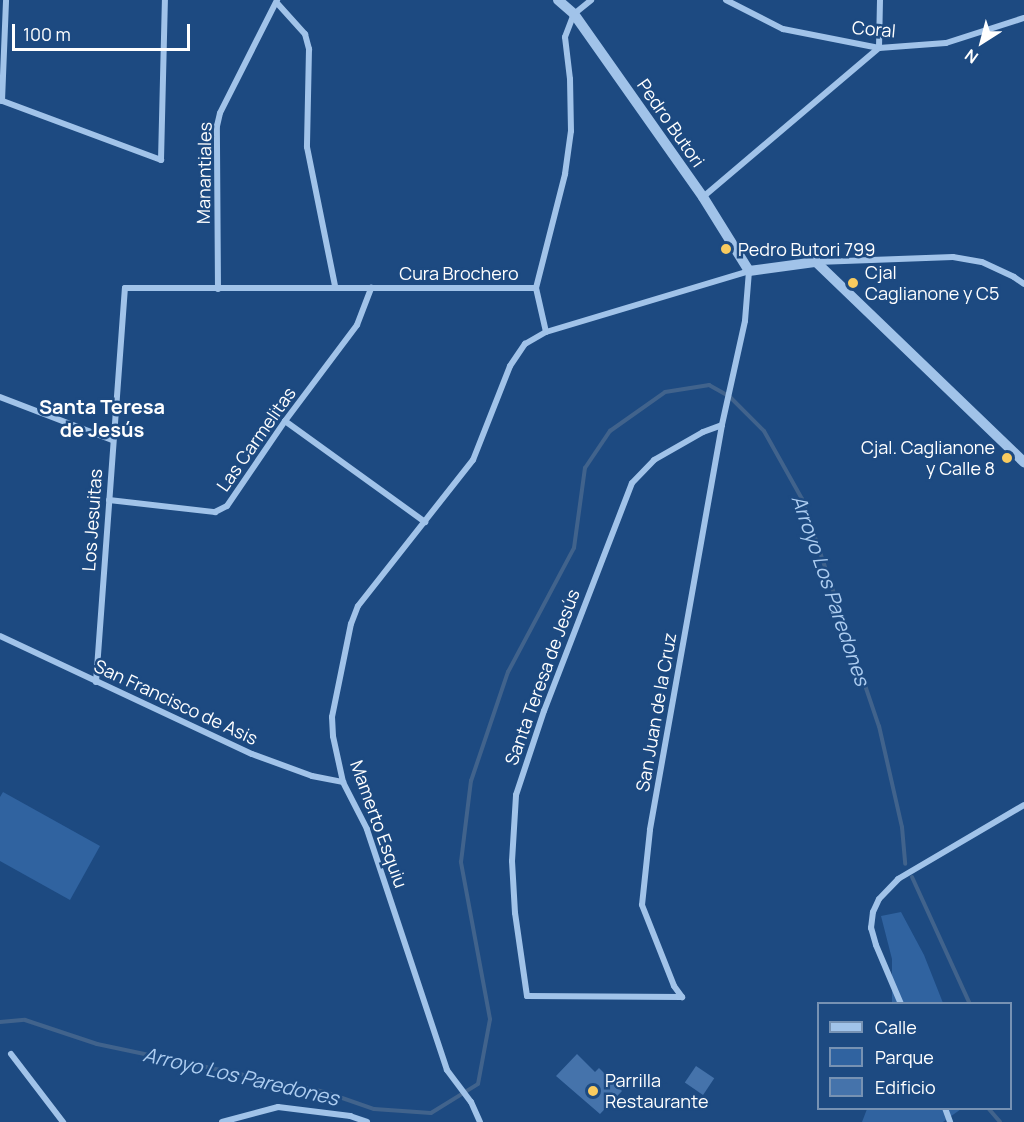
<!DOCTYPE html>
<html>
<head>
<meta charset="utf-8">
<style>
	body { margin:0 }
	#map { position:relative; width:1024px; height:1122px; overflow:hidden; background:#1d4a81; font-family:Manrope,sans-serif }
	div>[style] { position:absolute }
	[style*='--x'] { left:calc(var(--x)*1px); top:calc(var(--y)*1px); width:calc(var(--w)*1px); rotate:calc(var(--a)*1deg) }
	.green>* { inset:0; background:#3063a0 }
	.stream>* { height:4px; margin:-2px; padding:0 2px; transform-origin:2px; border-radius:2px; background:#41638c }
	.building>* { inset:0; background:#4573ab; transform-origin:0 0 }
	.minor>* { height:6px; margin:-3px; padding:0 3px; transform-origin:3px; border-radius:3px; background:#a1c3e9 }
	.tertiary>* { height:10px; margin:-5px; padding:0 5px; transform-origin:5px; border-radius:5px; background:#a1c3e9 }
	.dots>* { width:16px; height:16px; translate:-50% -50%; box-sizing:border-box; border:3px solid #1d4a81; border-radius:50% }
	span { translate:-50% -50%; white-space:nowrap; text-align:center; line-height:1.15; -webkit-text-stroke:5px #1d4a81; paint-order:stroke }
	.street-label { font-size:18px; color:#fff }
	.poi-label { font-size:18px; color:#fff }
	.left { translate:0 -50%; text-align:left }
	.right { translate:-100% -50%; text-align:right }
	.neighbourhood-label { font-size:20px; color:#fff; font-weight:700 }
	.water-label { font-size:20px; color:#adcdf1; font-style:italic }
	.legend { position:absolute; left:817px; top:1002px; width:195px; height:108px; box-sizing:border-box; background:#1d4a81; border:2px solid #7792b3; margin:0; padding:8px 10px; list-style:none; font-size:18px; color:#fff }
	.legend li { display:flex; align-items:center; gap:12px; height:30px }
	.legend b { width:30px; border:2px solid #7792b3 }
	.north { position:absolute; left:952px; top:12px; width:60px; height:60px; -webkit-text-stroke:4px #1d4a81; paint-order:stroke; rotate:216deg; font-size:16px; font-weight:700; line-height:24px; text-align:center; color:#fff }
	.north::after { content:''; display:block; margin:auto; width:21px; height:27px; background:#fff; clip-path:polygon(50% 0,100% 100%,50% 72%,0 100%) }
	.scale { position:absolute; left:12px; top:24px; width:178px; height:27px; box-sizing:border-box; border:3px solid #fff; border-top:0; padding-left:8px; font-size:18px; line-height:21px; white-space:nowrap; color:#fff; -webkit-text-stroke:4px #1d4a81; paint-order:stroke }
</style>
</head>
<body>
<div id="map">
	<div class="green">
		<div style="clip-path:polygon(3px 792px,100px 846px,70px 900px,0 861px,0 797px)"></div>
		<div style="clip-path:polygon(901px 912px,924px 955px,943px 1003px,892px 1003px,892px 959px,881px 916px)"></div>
		<div style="clip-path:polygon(867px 1109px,961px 1109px,943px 1122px,862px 1122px)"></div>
	</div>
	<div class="stream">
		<div style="--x:912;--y:877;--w:140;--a:65.5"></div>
		<div style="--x:0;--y:1022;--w:25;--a:-5"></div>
		<div style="--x:25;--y:1020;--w:76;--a:18.4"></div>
		<div style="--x:97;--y:1044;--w:233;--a:11.9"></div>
		<div style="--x:325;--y:1092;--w:52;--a:19.1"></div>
		<div style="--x:374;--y:1109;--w:57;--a:4"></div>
		<div style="--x:431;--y:1113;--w:55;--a:-31.7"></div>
		<div style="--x:478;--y:1084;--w:66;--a:-79.5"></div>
		<div style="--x:490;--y:1019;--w:160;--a:-100.5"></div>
		<div style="--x:461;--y:862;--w:82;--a:-83"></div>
		<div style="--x:471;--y:781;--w:115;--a:-71.3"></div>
		<div style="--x:508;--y:672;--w:140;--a:-62"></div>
		<div style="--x:574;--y:548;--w:81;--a:-82.2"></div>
		<div style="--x:585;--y:468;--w:45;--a:-56"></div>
		<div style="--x:610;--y:431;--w:67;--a:-35.3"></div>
		<div style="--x:665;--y:392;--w:45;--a:-9"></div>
		<div style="--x:709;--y:385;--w:23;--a:29"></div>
		<div style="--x:729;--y:396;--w:49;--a:45"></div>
		<div style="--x:764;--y:431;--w:78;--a:60.8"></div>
		<div style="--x:802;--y:499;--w:240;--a:71.3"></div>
		<div style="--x:879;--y:726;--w:104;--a:77.2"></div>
		<div style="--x:902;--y:827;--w:37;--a:85"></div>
		<div style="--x:988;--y:1108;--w:18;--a:49"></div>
	</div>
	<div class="building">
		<div style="clip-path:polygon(577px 1054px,595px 1072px,599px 1068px,622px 1091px,600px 1114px,556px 1076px)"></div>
		<div style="left:696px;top:1066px;width:22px;height:20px;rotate:34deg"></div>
	</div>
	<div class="minor">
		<div style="--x:726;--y:0;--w:64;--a:27"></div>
		<div style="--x:783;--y:29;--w:98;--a:11.2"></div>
		<div style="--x:879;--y:48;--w:67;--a:-4.3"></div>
		<div style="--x:946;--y:43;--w:82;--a:-17.8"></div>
		<div style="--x:277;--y:3;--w:42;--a:47.9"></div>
		<div style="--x:305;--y:34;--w:16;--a:75"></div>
		<div style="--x:309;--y:49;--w:98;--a:91.2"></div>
		<div style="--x:307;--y:147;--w:142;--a:78.6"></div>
		<div style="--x:0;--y:100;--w:172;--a:20.4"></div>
		<div style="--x:161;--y:160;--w:160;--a:-88.6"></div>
		<div style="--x:2;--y:101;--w:101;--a:-87.7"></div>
		<div style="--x:703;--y:197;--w:231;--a:-40.3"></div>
		<div style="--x:879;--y:48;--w:48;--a:-88.8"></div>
		<div style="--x:817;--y:262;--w:136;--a:-2.1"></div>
		<div style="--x:953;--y:257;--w:29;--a:10"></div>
		<div style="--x:982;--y:262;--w:35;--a:25"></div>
		<div style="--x:1014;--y:277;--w:12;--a:35"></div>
		<div style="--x:536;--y:288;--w:118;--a:-75.7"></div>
		<div style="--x:565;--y:174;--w:43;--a:-82.1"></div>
		<div style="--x:571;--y:131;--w:52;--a:-91.1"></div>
		<div style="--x:570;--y:79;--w:42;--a:-96.8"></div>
		<div style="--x:565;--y:37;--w:25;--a:-69"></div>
		<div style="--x:574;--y:14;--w:22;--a:-39"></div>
		<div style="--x:218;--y:289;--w:163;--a:-90.4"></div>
		<div style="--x:217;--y:126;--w:13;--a:-77"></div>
		<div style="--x:220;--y:113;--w:127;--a:-63.2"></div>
		<div style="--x:0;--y:397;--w:120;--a:21"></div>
		<div style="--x:285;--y:421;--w:173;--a:35.8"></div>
		<div style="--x:109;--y:500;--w:107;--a:6.5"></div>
		<div style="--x:215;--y:512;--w:13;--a:-27"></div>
		<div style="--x:227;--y:506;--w:103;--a:-55.7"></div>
		<div style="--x:285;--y:421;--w:120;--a:-53.1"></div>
		<div style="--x:357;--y:325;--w:40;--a:-69"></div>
		<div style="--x:0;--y:636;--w:278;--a:25.1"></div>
		<div style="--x:252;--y:754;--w:64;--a:20.1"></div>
		<div style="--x:312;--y:776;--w:32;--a:11"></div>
		<div style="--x:96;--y:682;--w:395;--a:-85.8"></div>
		<div style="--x:125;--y:288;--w:411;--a:0"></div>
		<div style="--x:536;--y:288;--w:45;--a:77.2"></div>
		<div style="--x:546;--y:332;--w:212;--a:-16.7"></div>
		<div style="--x:749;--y:271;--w:50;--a:94.6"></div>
		<div style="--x:745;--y:321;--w:107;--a:102.5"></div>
		<div style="--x:722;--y:425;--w:411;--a:100.1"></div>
		<div style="--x:650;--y:830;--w:75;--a:96.1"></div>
		<div style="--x:642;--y:905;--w:87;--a:68.4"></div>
		<div style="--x:674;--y:986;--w:14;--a:54"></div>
		<div style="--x:682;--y:997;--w:155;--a:-179.6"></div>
		<div style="--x:527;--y:996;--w:84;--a:-98.2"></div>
		<div style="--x:515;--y:913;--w:52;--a:-93.3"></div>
		<div style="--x:512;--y:861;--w:66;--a:-86.5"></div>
		<div style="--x:516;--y:795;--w:89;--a:-71.6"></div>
		<div style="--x:544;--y:711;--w:244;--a:-68.9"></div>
		<div style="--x:632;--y:483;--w:32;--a:-46"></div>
		<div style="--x:654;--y:460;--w:56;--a:-29.7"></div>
		<div style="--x:703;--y:432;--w:20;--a:-20"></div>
		<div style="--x:901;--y:1004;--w:64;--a:-113"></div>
		<div style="--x:876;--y:945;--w:18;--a:-106"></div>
		<div style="--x:871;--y:928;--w:16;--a:-83"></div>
		<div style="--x:873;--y:912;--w:14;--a:-65"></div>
		<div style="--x:879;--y:899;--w:28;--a:-46"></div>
		<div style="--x:898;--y:879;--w:146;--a:-30.4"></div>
		<div style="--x:11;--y:1054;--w:86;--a:52.6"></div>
		<div style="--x:945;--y:1108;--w:15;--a:70"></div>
		<div style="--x:222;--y:1122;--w:58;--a:-15"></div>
		<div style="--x:278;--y:1107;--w:73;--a:7.1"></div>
		<div style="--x:350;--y:1116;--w:18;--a:19"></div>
		<div style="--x:480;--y:1122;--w:22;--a:-114"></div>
		<div style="--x:471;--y:1102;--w:40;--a:-127"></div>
		<div style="--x:447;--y:1070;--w:254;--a:-108.4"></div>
		<div style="--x:367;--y:829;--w:53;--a:-117.1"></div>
		<div style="--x:343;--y:782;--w:47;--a:-102.3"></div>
		<div style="--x:333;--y:736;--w:19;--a:-93"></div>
		<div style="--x:332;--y:717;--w:95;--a:-78.5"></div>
		<div style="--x:351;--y:624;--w:19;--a:-69"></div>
		<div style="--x:358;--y:606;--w:186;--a:-51.8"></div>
		<div style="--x:473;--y:460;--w:101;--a:-68.5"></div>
		<div style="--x:510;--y:366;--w:27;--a:-56"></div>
		<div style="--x:525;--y:344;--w:24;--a:-30"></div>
	</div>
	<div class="tertiary">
		<div style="--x:558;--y:0;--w:21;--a:41"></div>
		<div style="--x:574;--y:14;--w:224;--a:54.8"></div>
		<div style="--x:703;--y:197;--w:87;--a:58.1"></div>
		<div style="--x:749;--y:271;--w:68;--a:-7.7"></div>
		<div style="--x:816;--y:262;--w:289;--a:43.9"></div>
	</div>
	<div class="dots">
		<div style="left:726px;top:249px;background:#f9cb5f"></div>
		<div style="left:853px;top:283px;background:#f9cb5f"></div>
		<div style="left:1007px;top:458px;background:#f9cb5f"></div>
		<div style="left:593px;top:1091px;background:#f9cb5f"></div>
	</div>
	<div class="street-label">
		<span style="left:874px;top:29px;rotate:5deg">Coral</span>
		<span style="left:671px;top:123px;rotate:55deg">Pedro Butori</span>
		<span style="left:204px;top:173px;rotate:-89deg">Manantiales</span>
		<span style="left:459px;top:273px">Cura Brochero</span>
		<span style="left:256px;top:439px;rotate:-55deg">Las Carmelitas</span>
		<span style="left:92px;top:520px;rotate:-86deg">Los Jesuitas</span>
		<span style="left:542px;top:677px;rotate:-70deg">Santa Teresa de Jesús</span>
		<span style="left:176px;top:702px;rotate:25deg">San Francisco de Asis</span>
		<span style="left:656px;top:712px;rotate:-80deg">San Juan de la Cruz</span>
		<span style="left:379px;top:824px;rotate:70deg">Mamerto Esquiu</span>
	</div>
	<div class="poi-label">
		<span class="left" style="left:738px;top:249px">Pedro Butori 799</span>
		<span class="left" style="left:865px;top:283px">Cjal<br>Caglianone y C5</span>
		<span class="right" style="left:995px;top:458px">Cjal. Caglianone<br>y Calle 8</span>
		<span class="left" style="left:605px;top:1091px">Parrilla<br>Restaurante</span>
	</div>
	<div class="neighbourhood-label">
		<span style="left:102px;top:418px">Santa Teresa<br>de Jesús</span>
	</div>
	<div class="water-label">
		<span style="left:831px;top:590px;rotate:71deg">Arroyo Los Paredones</span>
		<span style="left:241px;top:1076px;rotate:13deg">Arroyo Los Paredones</span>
	</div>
	<ul class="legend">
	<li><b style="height:8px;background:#a1c3e9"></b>Calle</li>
	<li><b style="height:16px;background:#3063a0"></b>Parque</li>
	<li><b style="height:16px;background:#4573ab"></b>Edificio</li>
	</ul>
	<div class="north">N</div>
	<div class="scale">100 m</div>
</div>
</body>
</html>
